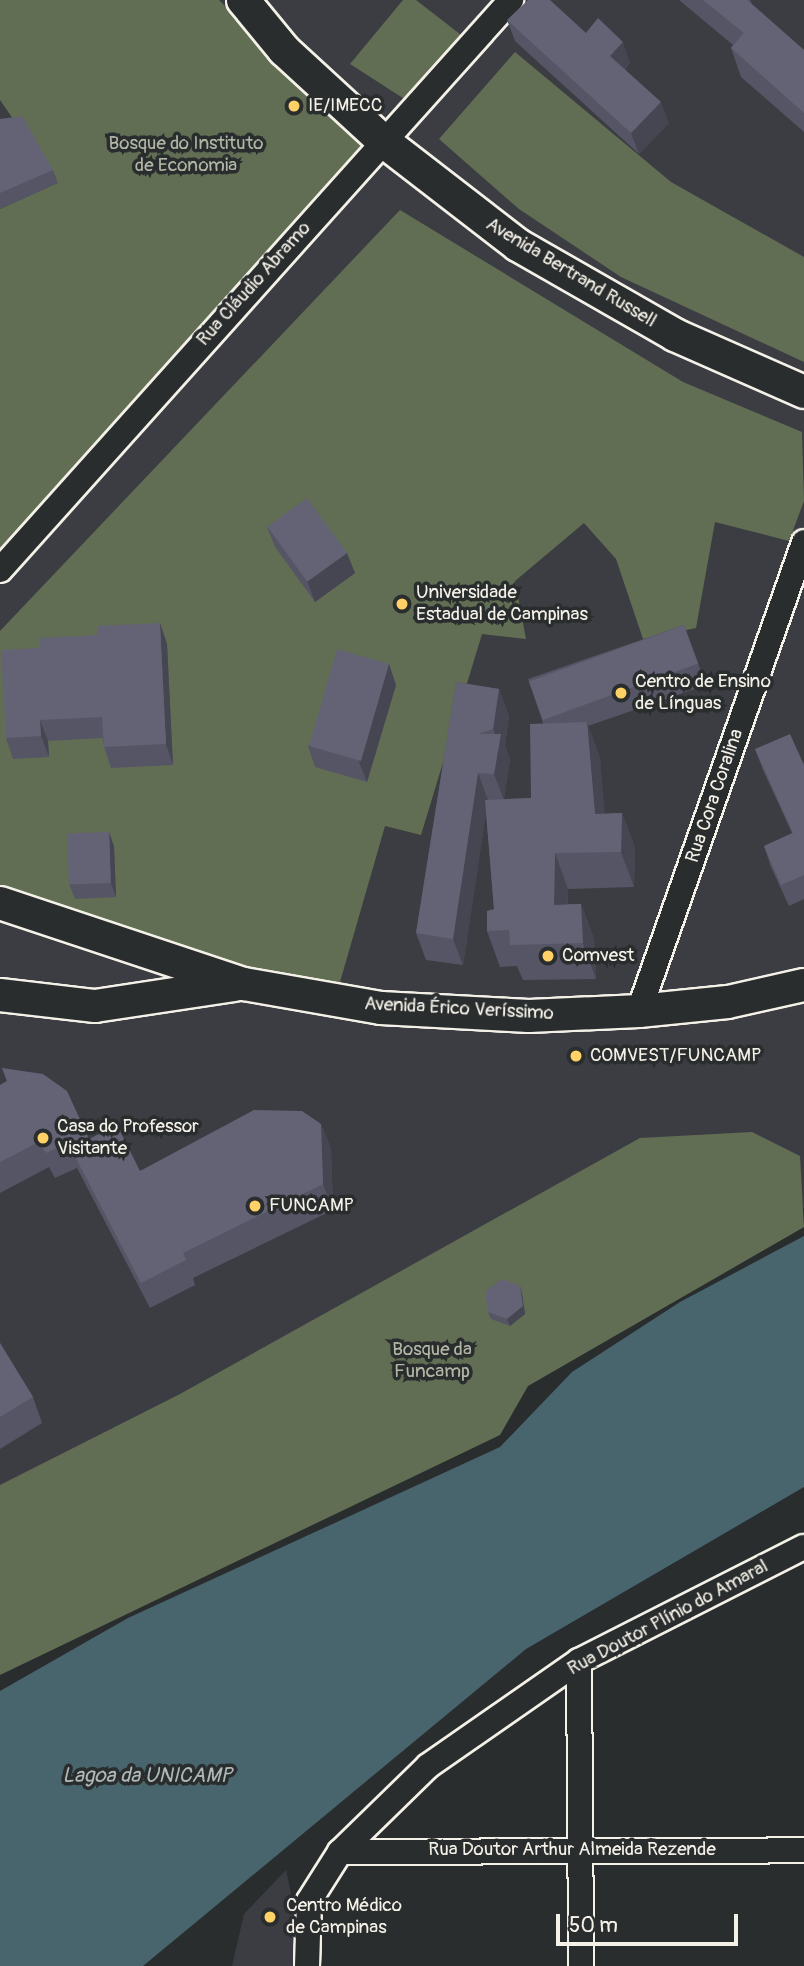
<!DOCTYPE html>
<html>
<head>
<meta charset="utf-8">
<style>
	body { margin:0 }
	#map { position:relative; width:804px; height:1966px; overflow:hidden; background:#2a2d2e; font-family:Pangolin,sans-serif }
	div>[style] { position:absolute }
	[style*='--x'] { left:calc(var(--x)*1px); top:calc(var(--y)*1px); width:calc(var(--w)*1px); rotate:calc(var(--a)*1deg) }
	.built>* { inset:0; background:#3b3d43 }
	.green>* { inset:0; background:#626e54 }
	.water>* { inset:0; background:#48646d }
	.roads { filter:drop-shadow(2px 0 #f4f1e8) drop-shadow(-2px 0 #f4f1e8) drop-shadow(0 2px #f4f1e8) drop-shadow(0 -2px #f4f1e8) }
	.minor>* { height:24px; margin:-12px; padding:0 12px; transform-origin:12px; border-radius:12px; background:#2a2d2e }
	.tertiary>* { height:32px; margin:-16px; padding:0 16px; transform-origin:16px; border-radius:16px; background:#2a2d2e }
	.wall>* { inset:0; background:#565565 }
	.shaded-wall>* { inset:0; background:#464552 }
	.building>* { inset:0; background:#646375; transform-origin:0 0 }
	.dots>* { width:19px; height:19px; translate:-50% -50%; box-sizing:border-box; border:4px solid #2a2d2e; border-radius:50% }
	span { translate:-50% -50%; white-space:nowrap; text-align:center; line-height:1.15; -webkit-text-stroke:7px #2a2d2e; paint-order:stroke }
	.poi-label { font-size:19px; color:#f4f1e8 }
	.left { translate:0 -50%; text-align:left }
	.park-label { font-size:19px; color:#b2b6a5 }
	.street-label { font-size:19px; color:#f4f1e8 }
	.water-label { font-size:21px; color:#afb9b7; font-style:italic }
	.scale { position:absolute; left:556px; top:1914px; width:182px; height:32px; box-sizing:border-box; border:4px solid #f4f1e8; border-top:0; padding-left:9px; font-size:21px; line-height:24px; white-space:nowrap; color:#f4f1e8; -webkit-text-stroke:5px #2a2d2e; paint-order:stroke }
</style>
</head>
<body>
<div id="map">
	<div class="built">
		<div style="clip-path:polygon(0 0,804px 0,804px 1208px,0 1654px)"></div>
		<div style="clip-path:polygon(286px 1870px,297px 1921px,295px 1966px,232px 1966px,244px 1914px)"></div>
	</div>
	<div class="green">
		<div style="clip-path:polygon(0 0,219px 0,366px 150px,0 562px,0 209px,57px 183px,0 100px)"></div>
		<div style="clip-path:polygon(403px 0,416px 0,465px 38px,406px 100px,350px 64px)"></div>
		<div style="clip-path:polygon(515px 52px,671px 182px,804px 257px,804px 362px,621px 277px,519px 209px,439px 139px)"></div>
		<div style="clip-path:polygon(400px 210px,683px 382px,802px 432px,804px 501px,789px 541px,715px 522px,696px 628px,643px 639px,616px 559px,584px 523px,515px 581px,526px 639px,482px 634px,421px 835px,385px 826px,338px 989px,240px 969px,0 889px,0 631px)"></div>
		<div style="clip-path:polygon(752px 1132px,800px 1156px,804px 1227px,528px 1386px,500px 1435px,0 1675px,0 1485px,180px 1394px,640px 1138px)"></div>
	</div>
	<div class="water">
		<div style="clip-path:polygon(804px 1236px,804px 1487px,526px 1649px,143px 1966px,0 1966px,0 1691px,128px 1618px,500px 1447px,572px 1372px,680px 1302px)"></div>
	</div>
	<div class="roads">
		<div class="minor">
			<div style="--x:0;--y:570;--w:766;--a:-48.12"></div>
			<div style="--x:639;--y:1011;--w:497;--a:-70.6"></div>
			<div style="--x:579;--y:1661;--w:305;--a:89.6"></div>
			<div style="--x:340;--y:1852;--w:464;--a:-0.2"></div>
			<div style="--x:307;--y:1966;--w:65;--a:-88.2"></div>
			<div style="--x:309;--y:1901;--w:58;--a:-57.7"></div>
			<div style="--x:340;--y:1852;--w:123;--a:-44.3"></div>
			<div style="--x:428;--y:1766;--w:184;--a:-34.8"></div>
			<div style="--x:579;--y:1661;--w:252;--a:-26.9"></div>
		</div>
		<div class="tertiary">
			<div style="--x:243;--y:0;--w:65;--a:50.6"></div>
			<div style="--x:284;--y:50;--w:133;--a:42.6"></div>
			<div style="--x:382;--y:140;--w:172;--a:37.7"></div>
			<div style="--x:518;--y:245;--w:181;--a:29.8"></div>
			<div style="--x:675;--y:335;--w:141;--a:23.8"></div>
			<div style="--x:0;--y:903;--w:257;--a:18.4"></div>
			<div style="--x:244;--y:984;--w:139;--a:9.9"></div>
			<div style="--x:381;--y:1008;--w:148;--a:3.1"></div>
			<div style="--x:529;--y:1016;--w:110;--a:-2.6"></div>
			<div style="--x:639;--y:1011;--w:89;--a:-5.8"></div>
			<div style="--x:728;--y:1002;--w:78;--a:-12.6"></div>
			<div style="--x:0;--y:995;--w:96;--a:6.6"></div>
			<div style="--x:95;--y:1006;--w:141;--a:-8.6"></div>
		</div>
	</div>
	<div class="wall">
		<div style="clip-path:polygon(679px 0,750px 0,752px 4px,804px 50px,804px 132px,741px 77px,731px 48px,733px 45px)"></div>
		<div style="clip-path:polygon(507px 20px,586px 33px,630px 63px,625px 69px,669px 123px,639px 154px,515px 41px)"></div>
		<div style="clip-path:polygon(0 119px,53px 170px,58px 183px,0 209px)"></div>
		<div style="clip-path:polygon(267px 527px,355px 573px,315px 602px,275px 547px)"></div>
		<div style="clip-path:polygon(160px 623px,167px 644px,173px 765px,111px 768px,104px 747px,103px 738px,48px 741px,49px 757px,13px 759px,6px 738px,40px 648px)"></div>
		<div style="clip-path:polygon(684px 625px,706px 685px,588px 726px,600px 758px,604px 814px,622px 813px,635px 848px,634px 887px,568px 889px,568px 904px,581px 904px,594px 939px,596px 979px,523px 980px,517px 966px,500px 967px,487px 931px,494px 909px,486px 812px,463px 965px,426px 960px,416px 933px,456px 682px,499px 689px,509px 716px,505px 745px,510px 760px,504px 799px,531px 798px,543px 723px,528px 679px)"></div>
		<div style="clip-path:polygon(389px 664px,396px 685px,367px 782px,315px 767px,308px 746px)"></div>
		<div style="clip-path:polygon(755px 749px,804px 765px,804px 899px,789px 906px,771px 867px,764px 846px,792px 833px,763px 770px)"></div>
		<div style="clip-path:polygon(114px 846px,116px 897px,75px 899px,69px 884px)"></div>
		<div style="clip-path:polygon(2px 1068px,89px 1139px,140px 1171px,321px 1124px,331px 1149px,333px 1210px,193px 1278px,195px 1285px,150px 1308px,77px 1168px,55px 1178px,49px 1167px,0 1193px,0 1085px,7px 1081px)"></div>
		<div style="clip-path:polygon(522px 1294px,525px 1314px,510px 1326px,491px 1319px,488px 1312px)"></div>
		<div style="clip-path:polygon(0 1343px,33px 1397px,42px 1423px,0 1449px)"></div>
	</div>
	<div class="shaded-wall">
		<div style="clip-path:polygon(623px 42px,630px 63px,618px 76px,610px 56px)"></div>
		<div style="clip-path:polygon(661px 102px,669px 123px,639px 154px,631px 133px)"></div>
		<div style="clip-path:polygon(347px 553px,355px 573px,315px 602px,307px 581px)"></div>
		<div style="clip-path:polygon(160px 623px,167px 644px,173px 765px,166px 744px)"></div>
		<div style="clip-path:polygon(389px 664px,396px 685px,367px 782px,359px 762px)"></div>
		<div style="clip-path:polygon(499px 689px,509px 716px,505px 745px,510px 760px,504px 800px,494px 774px,499px 744px,493px 729px)"></div>
		<div style="clip-path:polygon(40px 720px,48px 741px,49px 757px,41px 736px)"></div>
		<div style="clip-path:polygon(587px 722px,600px 758px,608px 850px,595px 814px)"></div>
		<div style="clip-path:polygon(478px 773px,488px 800px,463px 965px,453px 939px)"></div>
		<div style="clip-path:polygon(622px 813px,635px 848px,634px 887px,621px 852px)"></div>
		<div style="clip-path:polygon(109px 832px,114px 846px,116px 897px,111px 883px)"></div>
		<div style="clip-path:polygon(555px 853px,568px 889px,567px 940px,554px 905px)"></div>
		<div style="clip-path:polygon(581px 904px,594px 939px,596px 979px,583px 943px)"></div>
		<div style="clip-path:polygon(321px 1124px,331px 1149px,333px 1210px,323px 1184px)"></div>
		<div style="clip-path:polygon(520px 1286px,522px 1294px,525px 1314px,510px 1326px,507px 1319px)"></div>
	</div>
	<div class="building">
		<div style="clip-path:polygon(528px 0,550px 0,586px 33px,598px 18px,623px 42px,610px 56px,661px 102px,631px 133px,507px 20px)"></div>
		<div style="clip-path:polygon(703px 0,747px 0,804px 50px,804px 113px,731px 48px,744px 33px)"></div>
		<div style="clip-path:polygon(22px 116px,53px 170px,0 193px,0 119px)"></div>
		<div style="left:307px;top:498px;width:68px;height:49px;rotate:54deg"></div>
		<div style="clip-path:polygon(160px 623px,166px 744px,104px 747px,102px 717px,40px 720px,41px 736px,6px 738px,1px 650px,40px 648px,40px 638px,98px 635px,98px 626px)"></div>
		<div style="left:684px;top:625px;width:41px;height:165px;rotate:70deg"></div>
		<div style="left:337px;top:649px;width:54px;height:101px;rotate:16deg"></div>
		<div style="clip-path:polygon(456px 682px,499px 689px,493px 729px,478px 734px,501px 734px,494px 774px,478px 773px,453px 939px,416px 933px)"></div>
		<div style="clip-path:polygon(587px 722px,595px 814px,622px 813px,621px 852px,555px 853px,554px 905px,581px 904px,583px 943px,510px 945px,509px 930px,487px 931px,487px 911px,494px 909px,485px 800px,531px 798px,530px 724px)"></div>
		<div style="clip-path:polygon(790px 734px,804px 765px,804px 875px,781px 885px,764px 846px,793px 833px,755px 749px)"></div>
		<div style="left:109px;top:832px;width:51px;height:42px;rotate:88deg"></div>
		<div style="clip-path:polygon(2px 1068px,43px 1074px,67px 1091px,89px 1139px,117px 1125px,140px 1171px,254px 1110px,302px 1111px,321px 1124px,323px 1184px,183px 1253px,186px 1260px,141px 1283px,68px 1143px,46px 1153px,39px 1142px,0 1162px,0 1085px,7px 1081px)"></div>
		<div style="clip-path:polygon(501px 1279px,520px 1286px,523px 1306px,507px 1319px,488px 1312px,485px 1292px)"></div>
		<div style="clip-path:polygon(0 1343px,33px 1397px,0 1417px)"></div>
	</div>
	<div class="dots">
		<div style="left:294px;top:106px;background:#ffd166"></div>
		<div style="left:402px;top:604px;background:#ffd166"></div>
		<div style="left:621px;top:693px;background:#ffd166"></div>
		<div style="left:548px;top:956px;background:#ffd166"></div>
		<div style="left:576px;top:1056px;background:#ffd166"></div>
		<div style="left:43px;top:1138px;background:#ffd166"></div>
		<div style="left:255px;top:1206px;background:#ffd166"></div>
		<div style="left:270px;top:1917px;background:#ffd166"></div>
	</div>
	<div class="poi-label">
		<span class="left" style="left:308px;top:106px">IE/IMECC</span>
		<span class="left" style="left:416px;top:604px">Universidade<br>Estadual de Campinas</span>
		<span class="left" style="left:635px;top:693px">Centro de Ensino<br>de Línguas</span>
		<span class="left" style="left:562px;top:956px">Comvest</span>
		<span class="left" style="left:590px;top:1056px">COMVEST/FUNCAMP</span>
		<span class="left" style="left:57px;top:1138px">Casa do Professor<br>Visitante</span>
		<span class="left" style="left:269px;top:1206px">FUNCAMP</span>
		<span class="left" style="left:286px;top:1917px">Centro Médico<br>de Campinas</span>
	</div>
	<div class="park-label">
		<span style="left:186px;top:155px">Bosque do Instituto<br>de Economia</span>
		<span style="left:432px;top:1361px">Bosque da<br>Funcamp</span>
	</div>
	<div class="street-label">
		<span style="left:571px;top:273px;rotate:31deg">Avenida Bertrand Russell</span>
		<span style="left:254px;top:284px;rotate:-48deg">Rua Cláudio Abramo</span>
		<span style="left:715px;top:796px;rotate:-71deg">Rua Cora Coralina</span>
		<span style="left:459px;top:1009px;rotate:3deg">Avenida Érico Veríssimo</span>
		<span style="left:668px;top:1618px;rotate:-28deg">Rua Doutor Plínio do Amaral</span>
		<span style="left:572px;top:1850px">Rua Doutor Arthur Almeida Rezende</span>
	</div>
	<div class="water-label">
		<span style="left:147px;top:1776px">Lagoa da UNICAMP</span>
	</div>
	<div class="scale">50 m</div>
</div>
</body>
</html>
